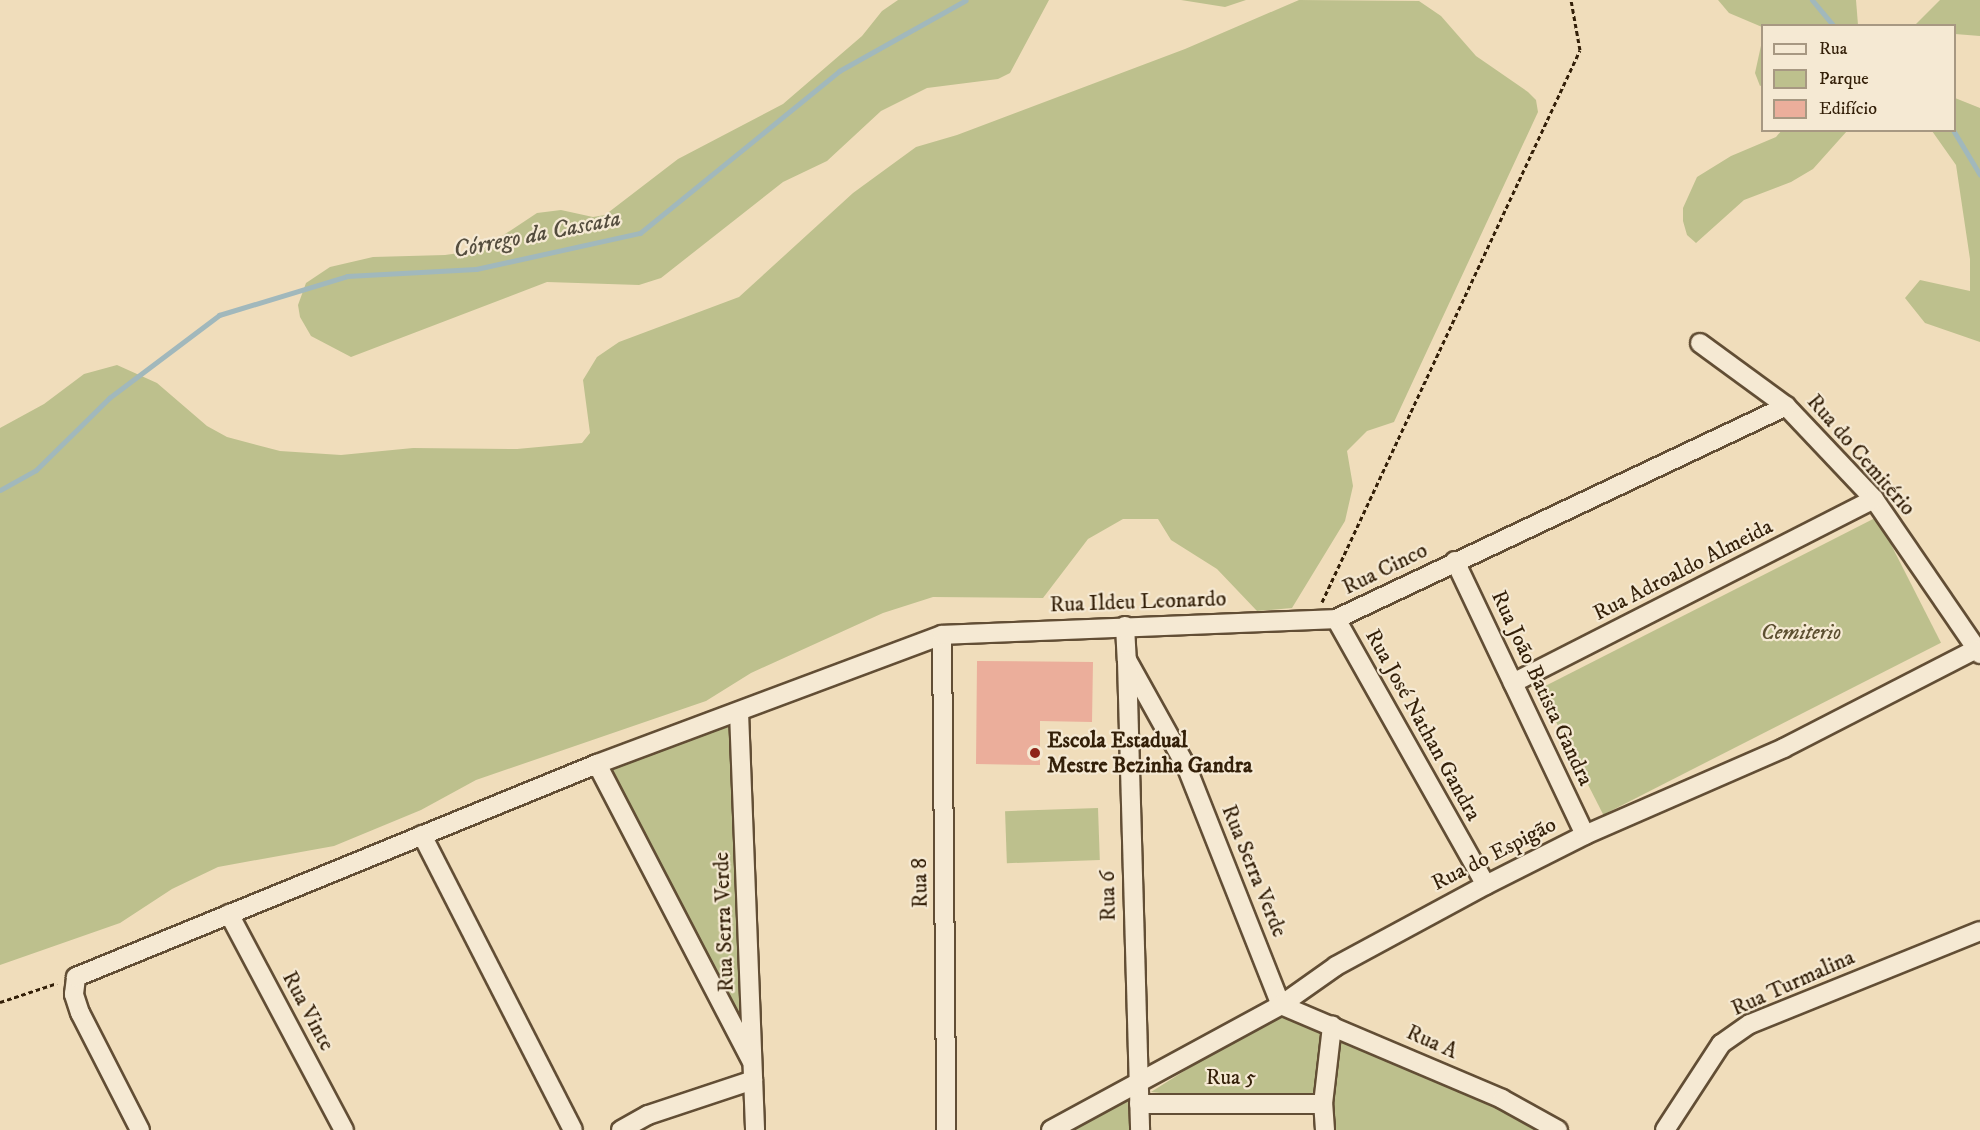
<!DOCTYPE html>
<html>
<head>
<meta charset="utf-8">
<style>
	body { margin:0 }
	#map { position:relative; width:1980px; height:1130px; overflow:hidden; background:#f0ddbb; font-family:"IM FELL DW Pica",serif }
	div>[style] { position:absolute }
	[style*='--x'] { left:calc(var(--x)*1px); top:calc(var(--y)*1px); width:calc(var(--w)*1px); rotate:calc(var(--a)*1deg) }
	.green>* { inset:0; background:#bdc08d; transform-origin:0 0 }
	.stream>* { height:5px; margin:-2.5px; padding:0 2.5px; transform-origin:2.5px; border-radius:2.5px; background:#a1b8bc }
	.building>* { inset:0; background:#ebae9b }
	.path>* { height:3px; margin-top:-1.5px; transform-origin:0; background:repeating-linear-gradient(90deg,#331f08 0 4.5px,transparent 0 7.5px) }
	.roads { filter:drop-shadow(2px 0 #624e35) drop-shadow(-2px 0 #624e35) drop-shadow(0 2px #624e35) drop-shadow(0 -2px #624e35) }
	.minor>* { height:18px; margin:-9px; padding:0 9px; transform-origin:9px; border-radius:9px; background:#f5e9d3 }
	.dots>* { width:16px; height:16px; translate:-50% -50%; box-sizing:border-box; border:3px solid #f5e9d3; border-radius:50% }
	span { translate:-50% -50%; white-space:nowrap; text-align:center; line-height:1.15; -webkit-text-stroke:4.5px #f5e9d3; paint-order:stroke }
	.street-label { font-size:22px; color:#331f08 }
	.park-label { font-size:22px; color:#5c4f30; font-style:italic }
	.poi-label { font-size:22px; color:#331f08; font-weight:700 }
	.left { translate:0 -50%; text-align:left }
	.water-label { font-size:24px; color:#544d3e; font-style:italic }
	.legend { position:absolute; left:1761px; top:24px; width:195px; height:108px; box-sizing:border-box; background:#f5e9d3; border:2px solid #a79882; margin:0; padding:8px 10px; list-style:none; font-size:18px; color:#331f08 }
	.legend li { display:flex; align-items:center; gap:12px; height:30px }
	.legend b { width:30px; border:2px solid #a79882 }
</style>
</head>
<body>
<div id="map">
	<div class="green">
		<div style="clip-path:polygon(898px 0,1049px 0,1010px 73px,998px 79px,927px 88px,881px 111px,827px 161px,783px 182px,661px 278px,639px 285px,547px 282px,351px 357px,311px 336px,300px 317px,298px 305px,306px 283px,330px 267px,373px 257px,445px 255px,481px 250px,537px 213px,561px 210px,593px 217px,605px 215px,678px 159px,783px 104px,862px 36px,882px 11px)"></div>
		<div style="clip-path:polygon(1181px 0,1246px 0,1225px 7px)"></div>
		<div style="clip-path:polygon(1299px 0,1419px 1px,1441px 16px,1476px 56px,1528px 92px,1536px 100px,1538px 112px,1394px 422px,1367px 431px,1347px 451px,1353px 486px,1345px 521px,1292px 608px,1257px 611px,1217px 569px,1171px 540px,1158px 519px,1123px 519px,1088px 539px,1043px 598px,933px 597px,883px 613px,751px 673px,706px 701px,476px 780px,421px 810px,334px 846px,218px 867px,172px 889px,120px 923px,0 965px,0 428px,44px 404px,84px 374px,117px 365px,157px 383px,207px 426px,227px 437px,280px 451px,341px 455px,413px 448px,517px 449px,582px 443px,590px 433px,583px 380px,597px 357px,619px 342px,739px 297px,853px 193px,916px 147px,957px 135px,1185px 49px)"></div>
		<div style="clip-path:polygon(1718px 0,1856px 0,1858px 25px,1762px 27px,1729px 13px)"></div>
		<div style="clip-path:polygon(1940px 0,1980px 0,1980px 36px,1955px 34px,1954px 26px,1915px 25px)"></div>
		<div style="clip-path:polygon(1762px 41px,1762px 85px,1760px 86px,1755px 73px)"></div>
		<div style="clip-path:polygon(1955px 98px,1980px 108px,1980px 342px,1925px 323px,1905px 298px,1920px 280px,1970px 291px,1970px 259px,1956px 165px,1932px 131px,1954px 130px)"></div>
		<div style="clip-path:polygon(1782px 130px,1847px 131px,1813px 169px,1791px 182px,1744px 200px,1696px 243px,1687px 235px,1683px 221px,1683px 208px,1697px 177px,1731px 156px,1776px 137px)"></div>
		<div style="left:1877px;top:517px;width:141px;height:379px;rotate:63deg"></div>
		<div style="clip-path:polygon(738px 718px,748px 1040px,602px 765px)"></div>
		<div style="left:1098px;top:808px;width:52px;height:93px;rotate:88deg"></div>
		<div style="clip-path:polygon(1279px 1011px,1331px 1034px,1320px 1100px,1235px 1101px,1151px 1092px)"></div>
		<div style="clip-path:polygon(1335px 1030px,1556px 1130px,1327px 1130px)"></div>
		<div style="clip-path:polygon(1136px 1091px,1138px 1130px,1059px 1130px)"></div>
	</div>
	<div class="stream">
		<div style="--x:1812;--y:0;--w:34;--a:50"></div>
		<div style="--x:1953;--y:130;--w:52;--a:59"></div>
		<div style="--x:0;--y:490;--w:41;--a:-29.1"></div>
		<div style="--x:36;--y:470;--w:103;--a:-44.6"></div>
		<div style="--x:109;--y:398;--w:138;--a:-37"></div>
		<div style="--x:219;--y:315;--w:134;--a:-16.9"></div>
		<div style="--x:347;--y:276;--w:129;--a:-3.1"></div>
		<div style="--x:476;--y:269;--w:168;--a:-12.4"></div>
		<div style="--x:640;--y:233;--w:257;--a:-39.1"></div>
		<div style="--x:839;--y:71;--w:145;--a:-29.2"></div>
	</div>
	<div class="building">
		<div style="clip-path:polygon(977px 661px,1093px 662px,1092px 722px,1040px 721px,1040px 765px,976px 764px)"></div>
	</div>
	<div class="path">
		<div style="--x:1322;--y:602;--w:609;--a:-64.95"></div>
		<div style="--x:1580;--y:50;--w:51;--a:-100.2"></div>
		<div style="--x:0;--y:1002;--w:60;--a:-18.4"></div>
	</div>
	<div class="roads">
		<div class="minor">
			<div style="--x:1700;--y:343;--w:107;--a:36.2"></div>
			<div style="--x:1786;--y:406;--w:128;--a:46.6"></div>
			<div style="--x:1874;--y:499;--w:188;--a:55.6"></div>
			<div style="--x:1455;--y:561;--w:303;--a:64.6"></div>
			<div style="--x:1336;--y:619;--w:305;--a:60.6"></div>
			<div style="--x:1125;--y:626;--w:34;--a:87"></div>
			<div style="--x:1127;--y:660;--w:124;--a:60.9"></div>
			<div style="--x:1187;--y:768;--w:255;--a:68.4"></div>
			<div style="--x:1281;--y:1005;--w:240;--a:23"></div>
			<div style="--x:1502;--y:1099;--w:64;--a:29"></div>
			<div style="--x:942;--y:635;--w:495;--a:89.5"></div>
			<div style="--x:1127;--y:661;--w:469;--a:88.4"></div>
			<div style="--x:1513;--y:683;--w:405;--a:-27"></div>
			<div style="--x:739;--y:712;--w:418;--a:87.8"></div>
			<div style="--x:597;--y:764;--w:334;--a:62.5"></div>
			<div style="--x:422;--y:835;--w:331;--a:62.9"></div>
			<div style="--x:229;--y:914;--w:245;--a:62"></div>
			<div style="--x:1139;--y:1104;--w:184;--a:0"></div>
			<div style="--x:140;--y:1130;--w:131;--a:-117.1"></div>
			<div style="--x:80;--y:1013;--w:20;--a:-108"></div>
			<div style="--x:74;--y:994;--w:17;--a:-83"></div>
			<div style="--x:76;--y:977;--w:563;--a:-22.24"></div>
			<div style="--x:597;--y:764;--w:368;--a:-20.5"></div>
			<div style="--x:942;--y:635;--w:394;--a:-2.3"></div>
			<div style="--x:1336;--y:619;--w:498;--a:-25.3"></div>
			<div style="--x:621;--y:1130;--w:31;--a:-29"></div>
			<div style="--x:648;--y:1115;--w:111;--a:-18.4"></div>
			<div style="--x:1051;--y:1130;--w:262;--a:-28.5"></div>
			<div style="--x:1281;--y:1005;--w:67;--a:-35.3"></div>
			<div style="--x:1336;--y:966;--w:170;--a:-28.4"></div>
			<div style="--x:1486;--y:885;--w:111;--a:-26.8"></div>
			<div style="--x:1585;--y:835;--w:217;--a:-23.6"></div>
			<div style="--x:1784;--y:748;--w:215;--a:-27.2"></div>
			<div style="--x:1325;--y:1130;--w:26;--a:-94"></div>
			<div style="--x:1323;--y:1104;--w:79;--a:-83.4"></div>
			<div style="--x:1665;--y:1130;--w:103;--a:-56.9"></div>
			<div style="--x:1721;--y:1044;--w:35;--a:-35"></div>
			<div style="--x:1750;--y:1024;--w:248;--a:-22"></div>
		</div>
	</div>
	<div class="dots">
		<div style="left:1035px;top:753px;background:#8f2418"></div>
	</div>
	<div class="street-label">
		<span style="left:1861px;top:455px;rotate:49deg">Rua do Cemitério</span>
		<span style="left:1385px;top:569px;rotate:-26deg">Rua Cinco</span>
		<span style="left:1683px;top:570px;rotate:-27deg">Rua Adroaldo Almeida</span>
		<span style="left:1138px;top:602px;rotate:-2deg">Rua Ildeu Leonardo</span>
		<span style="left:1542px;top:688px;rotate:65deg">Rua João Batista Gandra</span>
		<span style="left:1423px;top:725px;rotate:61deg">Rua José Nathan Gandra</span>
		<span style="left:1494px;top:854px;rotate:-27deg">Rua do Espigão</span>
		<span style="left:1254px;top:871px;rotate:68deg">Rua Serra Verde</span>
		<span style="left:920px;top:883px;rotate:-91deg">Rua 8</span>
		<span style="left:1108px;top:896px;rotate:-91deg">Rua 6</span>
		<span style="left:724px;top:922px;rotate:-92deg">Rua Serra Verde</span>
		<span style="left:1793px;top:983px;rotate:-24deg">Rua Turmalina</span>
		<span style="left:308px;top:1011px;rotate:62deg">Rua Vinte</span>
		<span style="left:1432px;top:1042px;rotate:24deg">Rua A</span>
		<span style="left:1231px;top:1078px">Rua 5</span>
	</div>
	<div class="park-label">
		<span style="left:1801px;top:633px">Cemiterio</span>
	</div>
	<div class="poi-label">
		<span class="left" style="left:1047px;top:753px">Escola Estadual<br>Mestre Bezinha Gandra</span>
	</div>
	<div class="water-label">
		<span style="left:537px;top:235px;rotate:-11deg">Córrego da Cascata</span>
	</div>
	<ul class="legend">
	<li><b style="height:8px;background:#f5e9d3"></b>Rua</li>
	<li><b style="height:16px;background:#bdc08d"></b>Parque</li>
	<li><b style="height:16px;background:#ebae9b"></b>Edifício</li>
	</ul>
</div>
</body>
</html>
